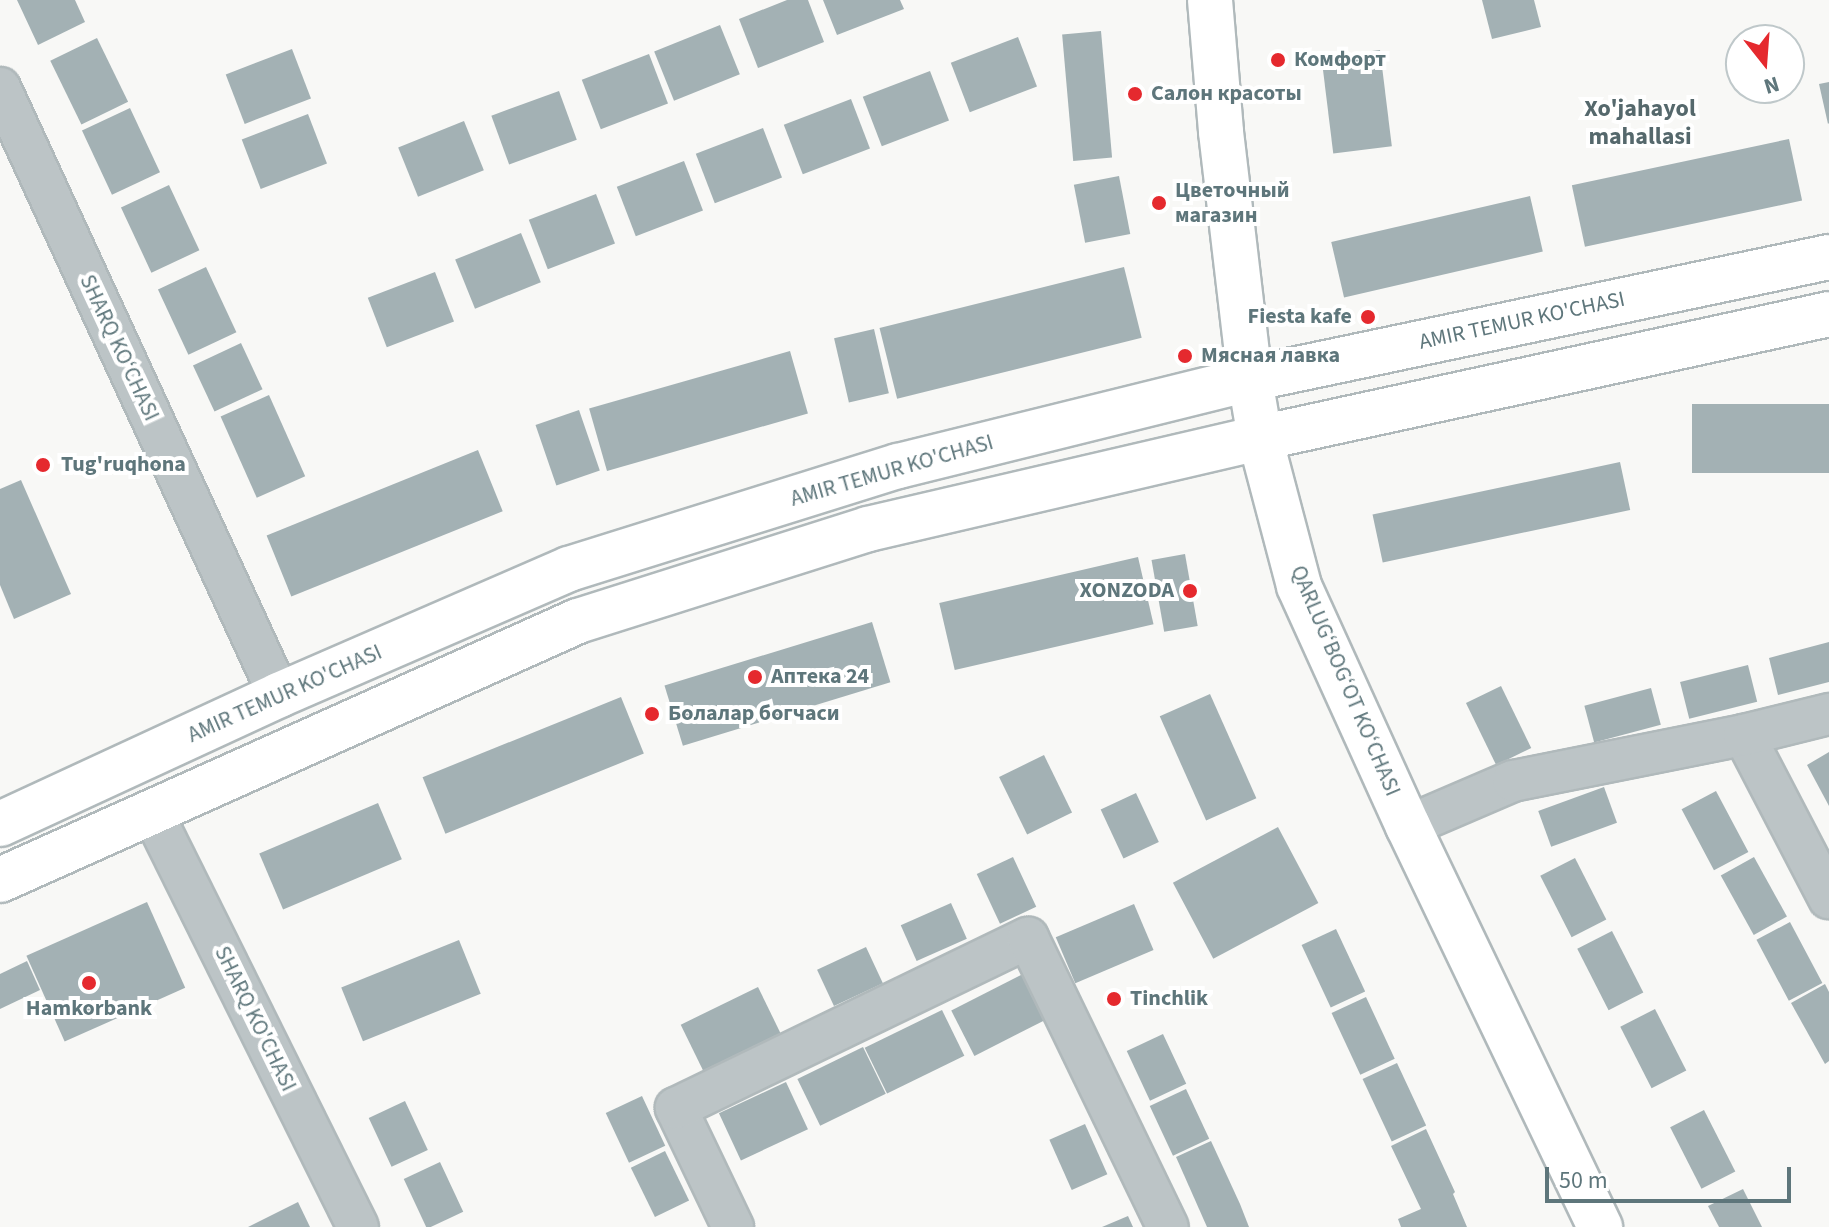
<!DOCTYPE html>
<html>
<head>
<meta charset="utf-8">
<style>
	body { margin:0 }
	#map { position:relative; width:1829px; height:1227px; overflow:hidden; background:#f8f8f6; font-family:"Source Sans 3",sans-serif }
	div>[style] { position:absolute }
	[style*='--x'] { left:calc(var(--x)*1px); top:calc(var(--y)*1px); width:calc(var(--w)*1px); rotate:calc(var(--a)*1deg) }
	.building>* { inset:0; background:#a3b1b4; transform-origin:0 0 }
	.roads { filter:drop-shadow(2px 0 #b0b9bb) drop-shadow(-2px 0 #b0b9bb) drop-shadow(0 2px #b0b9bb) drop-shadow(0 -2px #b0b9bb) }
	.minor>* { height:40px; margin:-20px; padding:0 20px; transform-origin:20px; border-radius:20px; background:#bcc4c6 }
	.major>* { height:44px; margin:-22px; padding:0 22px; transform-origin:22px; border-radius:22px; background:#fff }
	.dots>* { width:22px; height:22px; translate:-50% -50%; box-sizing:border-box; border:4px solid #fff; border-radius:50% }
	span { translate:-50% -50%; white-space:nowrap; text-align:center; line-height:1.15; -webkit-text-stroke:8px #fff; paint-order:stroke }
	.poi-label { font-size:22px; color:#5e767b; font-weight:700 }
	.left { translate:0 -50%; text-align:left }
	.right { translate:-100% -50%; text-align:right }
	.street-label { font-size:22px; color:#5e767b }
	.neighbourhood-label { font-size:24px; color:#55686c; font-weight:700 }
	.north { position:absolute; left:1725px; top:24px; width:80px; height:80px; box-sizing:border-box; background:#fff; border:2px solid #bfc8ca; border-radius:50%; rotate:163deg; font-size:22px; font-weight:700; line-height:32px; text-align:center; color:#5e767b }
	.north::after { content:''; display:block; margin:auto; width:28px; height:36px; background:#e5292e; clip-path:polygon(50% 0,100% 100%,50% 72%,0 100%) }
	.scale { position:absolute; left:1545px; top:1167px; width:246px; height:36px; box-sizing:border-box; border:4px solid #5e767b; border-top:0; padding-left:10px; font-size:24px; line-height:28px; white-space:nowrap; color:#5e767b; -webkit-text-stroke:6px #fff; paint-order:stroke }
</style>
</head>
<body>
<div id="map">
	<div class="building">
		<div style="clip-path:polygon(17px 0,75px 0,85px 22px,38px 45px)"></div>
		<div style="clip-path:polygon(787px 0,808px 0,824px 42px,758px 68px,739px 19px)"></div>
		<div style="clip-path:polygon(823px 0,900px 0,904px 9px,837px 35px)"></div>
		<div style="clip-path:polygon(1482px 0,1534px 0,1541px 27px,1492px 39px)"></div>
		<div style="left:720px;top:25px;width:53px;height:71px;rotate:68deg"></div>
		<div style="left:1101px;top:31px;width:127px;height:39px;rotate:85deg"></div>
		<div style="left:1018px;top:37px;width:53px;height:72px;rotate:69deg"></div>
		<div style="left:97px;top:38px;width:71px;height:52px;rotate:64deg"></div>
		<div style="left:292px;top:49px;width:53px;height:71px;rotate:69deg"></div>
		<div style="left:1380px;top:50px;width:97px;height:59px;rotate:83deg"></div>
		<div style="left:649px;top:54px;width:53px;height:72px;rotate:69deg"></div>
		<div style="left:930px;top:71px;width:53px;height:72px;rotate:69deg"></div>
		<div style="clip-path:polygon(1829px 82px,1829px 123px,1828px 124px,1819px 84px)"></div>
		<div style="left:559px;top:91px;width:52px;height:72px;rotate:70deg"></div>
		<div style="left:851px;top:99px;width:53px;height:72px;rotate:69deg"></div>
		<div style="left:130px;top:108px;width:71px;height:53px;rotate:65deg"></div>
		<div style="left:308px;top:114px;width:53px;height:71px;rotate:69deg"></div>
		<div style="left:464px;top:121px;width:53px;height:71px;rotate:68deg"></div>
		<div style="left:763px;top:128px;width:53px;height:72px;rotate:69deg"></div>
		<div style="left:1789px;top:139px;width:63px;height:222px;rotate:78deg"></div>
		<div style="left:684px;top:161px;width:53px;height:72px;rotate:69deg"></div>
		<div style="left:1119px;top:176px;width:59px;height:46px;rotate:79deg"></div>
		<div style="left:169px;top:185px;width:72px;height:53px;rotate:65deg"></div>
		<div style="left:596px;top:194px;width:53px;height:72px;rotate:69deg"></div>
		<div style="left:1530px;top:196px;width:57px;height:204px;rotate:77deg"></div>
		<div style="left:521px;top:233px;width:53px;height:71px;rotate:68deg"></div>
		<div style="left:206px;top:267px;width:72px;height:53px;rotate:65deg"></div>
		<div style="left:1124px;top:267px;width:73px;height:252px;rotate:76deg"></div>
		<div style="left:435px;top:272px;width:53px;height:72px;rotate:69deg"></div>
		<div style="left:874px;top:329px;width:66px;height:41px;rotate:77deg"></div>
		<div style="left:241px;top:343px;width:51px;height:53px;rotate:65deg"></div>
		<div style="left:790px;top:351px;width:65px;height:209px;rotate:74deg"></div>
		<div style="left:269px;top:395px;width:89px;height:53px;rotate:66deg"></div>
		<div style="left:1829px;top:404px;width:69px;height:137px;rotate:90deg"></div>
		<div style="left:579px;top:410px;width:64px;height:46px;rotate:71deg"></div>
		<div style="left:478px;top:450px;width:66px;height:228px;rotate:68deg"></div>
		<div style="left:1620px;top:462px;width:49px;height:253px;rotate:78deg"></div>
		<div style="clip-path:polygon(21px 480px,71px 594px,14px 619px,0 585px,0 489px)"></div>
		<div style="left:1185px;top:554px;width:73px;height:34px;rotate:80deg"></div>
		<div style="left:1138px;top:557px;width:69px;height:204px;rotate:77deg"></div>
		<div style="left:872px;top:622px;width:63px;height:217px;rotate:73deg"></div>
		<div style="clip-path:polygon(1829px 642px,1829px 682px,1778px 695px,1769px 658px)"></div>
		<div style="left:1748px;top:665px;width:38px;height:70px;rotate:76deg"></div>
		<div style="left:1501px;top:686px;width:69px;height:39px;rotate:64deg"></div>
		<div style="left:1651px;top:688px;width:38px;height:69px;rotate:75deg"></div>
		<div style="left:1210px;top:694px;width:114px;height:55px;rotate:66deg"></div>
		<div style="left:621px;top:697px;width:61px;height:214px;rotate:68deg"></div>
		<div style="clip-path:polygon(1829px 752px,1829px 806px,1807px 765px)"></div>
		<div style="left:1044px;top:755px;width:64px;height:50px;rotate:64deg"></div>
		<div style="left:1604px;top:787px;width:38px;height:70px;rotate:70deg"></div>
		<div style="left:1716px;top:791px;width:69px;height:39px;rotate:62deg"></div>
		<div style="left:1136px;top:793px;width:54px;height:39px;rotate:65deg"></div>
		<div style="left:378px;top:803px;width:61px;height:129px;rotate:67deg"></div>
		<div style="left:1278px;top:827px;width:86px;height:119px;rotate:62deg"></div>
		<div style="left:1013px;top:857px;width:55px;height:40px;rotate:65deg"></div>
		<div style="left:1754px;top:857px;width:68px;height:38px;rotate:61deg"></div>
		<div style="left:1575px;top:858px;width:69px;height:39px;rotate:63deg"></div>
		<div style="left:147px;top:902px;width:94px;height:132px;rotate:66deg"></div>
		<div style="left:951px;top:903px;width:39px;height:55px;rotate:66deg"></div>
		<div style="left:1134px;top:904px;width:50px;height:85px;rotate:67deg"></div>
		<div style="left:1790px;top:922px;width:69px;height:38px;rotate:62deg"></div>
		<div style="left:1336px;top:929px;width:69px;height:38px;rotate:65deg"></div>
		<div style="left:1612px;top:931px;width:69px;height:39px;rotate:63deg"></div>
		<div style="left:459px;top:940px;width:58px;height:127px;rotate:68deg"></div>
		<div style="left:866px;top:947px;width:40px;height:54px;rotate:65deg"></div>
		<div style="clip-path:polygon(27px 961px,40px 990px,0 1009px,0 974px)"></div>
		<div style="left:1027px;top:972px;width:51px;height:85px;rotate:63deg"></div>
		<div style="clip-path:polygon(1825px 984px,1829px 992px,1829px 1061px,1825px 1064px,1791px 1003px)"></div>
		<div style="left:758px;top:987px;width:58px;height:86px;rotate:64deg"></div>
		<div style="left:1366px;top:997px;width:68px;height:38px;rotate:65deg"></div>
		<div style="left:1655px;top:1009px;width:69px;height:39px;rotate:63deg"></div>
		<div style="left:942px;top:1010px;width:51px;height:86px;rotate:64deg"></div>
		<div style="left:1163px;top:1034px;width:55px;height:40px;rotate:65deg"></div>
		<div style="left:863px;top:1047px;width:52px;height:73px;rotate:64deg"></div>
		<div style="left:1397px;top:1063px;width:69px;height:38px;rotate:65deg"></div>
		<div style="left:786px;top:1082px;width:52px;height:74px;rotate:65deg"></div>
		<div style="left:1186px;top:1089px;width:55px;height:40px;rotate:65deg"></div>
		<div style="left:642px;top:1096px;width:55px;height:40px;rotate:65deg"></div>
		<div style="left:405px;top:1101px;width:54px;height:40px;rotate:65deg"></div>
		<div style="left:1704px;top:1110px;width:69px;height:38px;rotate:63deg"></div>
		<div style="left:1085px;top:1124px;width:55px;height:39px;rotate:66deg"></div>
		<div style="clip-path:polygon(1426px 1129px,1455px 1192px,1453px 1194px,1467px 1227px,1401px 1227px,1398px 1219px,1421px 1209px,1391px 1146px)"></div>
		<div style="clip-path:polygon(1211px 1141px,1240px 1204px,1249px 1227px,1207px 1227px,1176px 1157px)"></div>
		<div style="left:665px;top:1151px;width:55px;height:38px;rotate:64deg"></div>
		<div style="left:440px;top:1162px;width:55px;height:40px;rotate:65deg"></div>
		<div style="clip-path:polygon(1743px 1189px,1762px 1227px,1719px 1227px,1708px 1206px)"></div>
		<div style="clip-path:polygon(298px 1202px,310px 1227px,248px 1227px)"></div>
		<div style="clip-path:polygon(1128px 1216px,1133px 1227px,1102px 1227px)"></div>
	</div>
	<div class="roads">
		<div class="minor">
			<div style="--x:0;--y:88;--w:668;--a:65.31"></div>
			<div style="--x:1744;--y:735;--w:184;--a:62.5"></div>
			<div style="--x:152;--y:812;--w:463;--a:63.6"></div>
			<div style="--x:1408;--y:826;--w:114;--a:-23.2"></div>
			<div style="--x:1513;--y:781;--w:236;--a:-11.3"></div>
			<div style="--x:1744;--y:735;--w:88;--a:-13.9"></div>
			<div style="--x:733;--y:1227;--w:132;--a:-115.6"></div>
			<div style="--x:676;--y:1108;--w:391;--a:-25.8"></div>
			<div style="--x:1028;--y:938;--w:321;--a:64.2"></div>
		</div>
		<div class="major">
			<div style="--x:1210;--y:0;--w:132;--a:85.2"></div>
			<div style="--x:1221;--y:132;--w:249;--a:83.3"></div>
			<div style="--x:1250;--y:379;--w:60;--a:80.4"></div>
			<div style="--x:1260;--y:438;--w:153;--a:75.2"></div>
			<div style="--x:1299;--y:586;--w:264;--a:65.6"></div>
			<div style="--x:1408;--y:826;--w:445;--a:64.4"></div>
			<div style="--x:0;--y:824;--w:307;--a:-24.8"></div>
			<div style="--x:279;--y:695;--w:316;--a:-23.5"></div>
			<div style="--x:569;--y:569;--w:345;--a:-17.4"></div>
			<div style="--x:898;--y:466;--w:363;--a:-13.9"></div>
			<div style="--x:1250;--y:379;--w:592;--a:-11.9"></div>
			<div style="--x:0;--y:880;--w:633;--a:-24.14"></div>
			<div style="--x:578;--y:621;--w:304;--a:-17.6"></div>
			<div style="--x:868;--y:529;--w:402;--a:-13.1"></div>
			<div style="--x:1260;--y:438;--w:582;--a:-12.29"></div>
		</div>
	</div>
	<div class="dots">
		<div style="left:1278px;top:60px;background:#e5292e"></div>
		<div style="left:1135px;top:94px;background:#e5292e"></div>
		<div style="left:1159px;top:203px;background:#e5292e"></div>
		<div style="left:1368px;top:317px;background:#e5292e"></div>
		<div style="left:1185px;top:356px;background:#e5292e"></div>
		<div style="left:43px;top:465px;background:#e5292e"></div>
		<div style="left:1190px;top:591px;background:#e5292e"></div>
		<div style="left:755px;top:677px;background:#e5292e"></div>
		<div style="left:652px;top:714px;background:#e5292e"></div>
		<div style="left:89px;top:983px;background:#e5292e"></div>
		<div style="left:1114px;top:999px;background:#e5292e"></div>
	</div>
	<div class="poi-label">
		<span class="left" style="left:1294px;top:60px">Комфорт</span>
		<span class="left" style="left:1151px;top:94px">Салон красоты</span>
		<span class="left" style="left:1175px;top:203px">Цветочный<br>магазин</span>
		<span class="right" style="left:1352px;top:317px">Fiesta kafe</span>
		<span class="left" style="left:1201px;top:356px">Мясная лавка</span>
		<span class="left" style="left:61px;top:465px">Tug'ruqhona</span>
		<span class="right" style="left:1174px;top:591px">XONZODA</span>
		<span class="left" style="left:771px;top:677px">Аптека 24</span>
		<span class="left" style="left:668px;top:714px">Болалар богчаси</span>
		<span class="left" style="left:1130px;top:999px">Tinchlik</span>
		<span style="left:89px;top:1009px">Hamkorbank</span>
	</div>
	<div class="street-label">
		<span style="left:1522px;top:321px;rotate:-12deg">AMIR TEMUR KO'CHASI</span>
		<span style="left:119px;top:348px;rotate:65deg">SHARQ KO‘CHASI</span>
		<span style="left:892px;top:471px;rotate:-16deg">AMIR TEMUR KO'CHASI</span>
		<span style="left:1345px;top:681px;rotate:67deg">QARLUG‘BOG‘OT KO‘CHASI</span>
		<span style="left:285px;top:694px;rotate:-24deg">AMIR TEMUR KO'CHASI</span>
		<span style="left:255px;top:1019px;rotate:64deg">SHARQ KO'CHASI</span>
	</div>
	<div class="neighbourhood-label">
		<span style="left:1640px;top:123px">Xo'jahayol<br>mahallasi</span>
	</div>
	<div class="north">N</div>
	<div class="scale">50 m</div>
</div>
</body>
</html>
